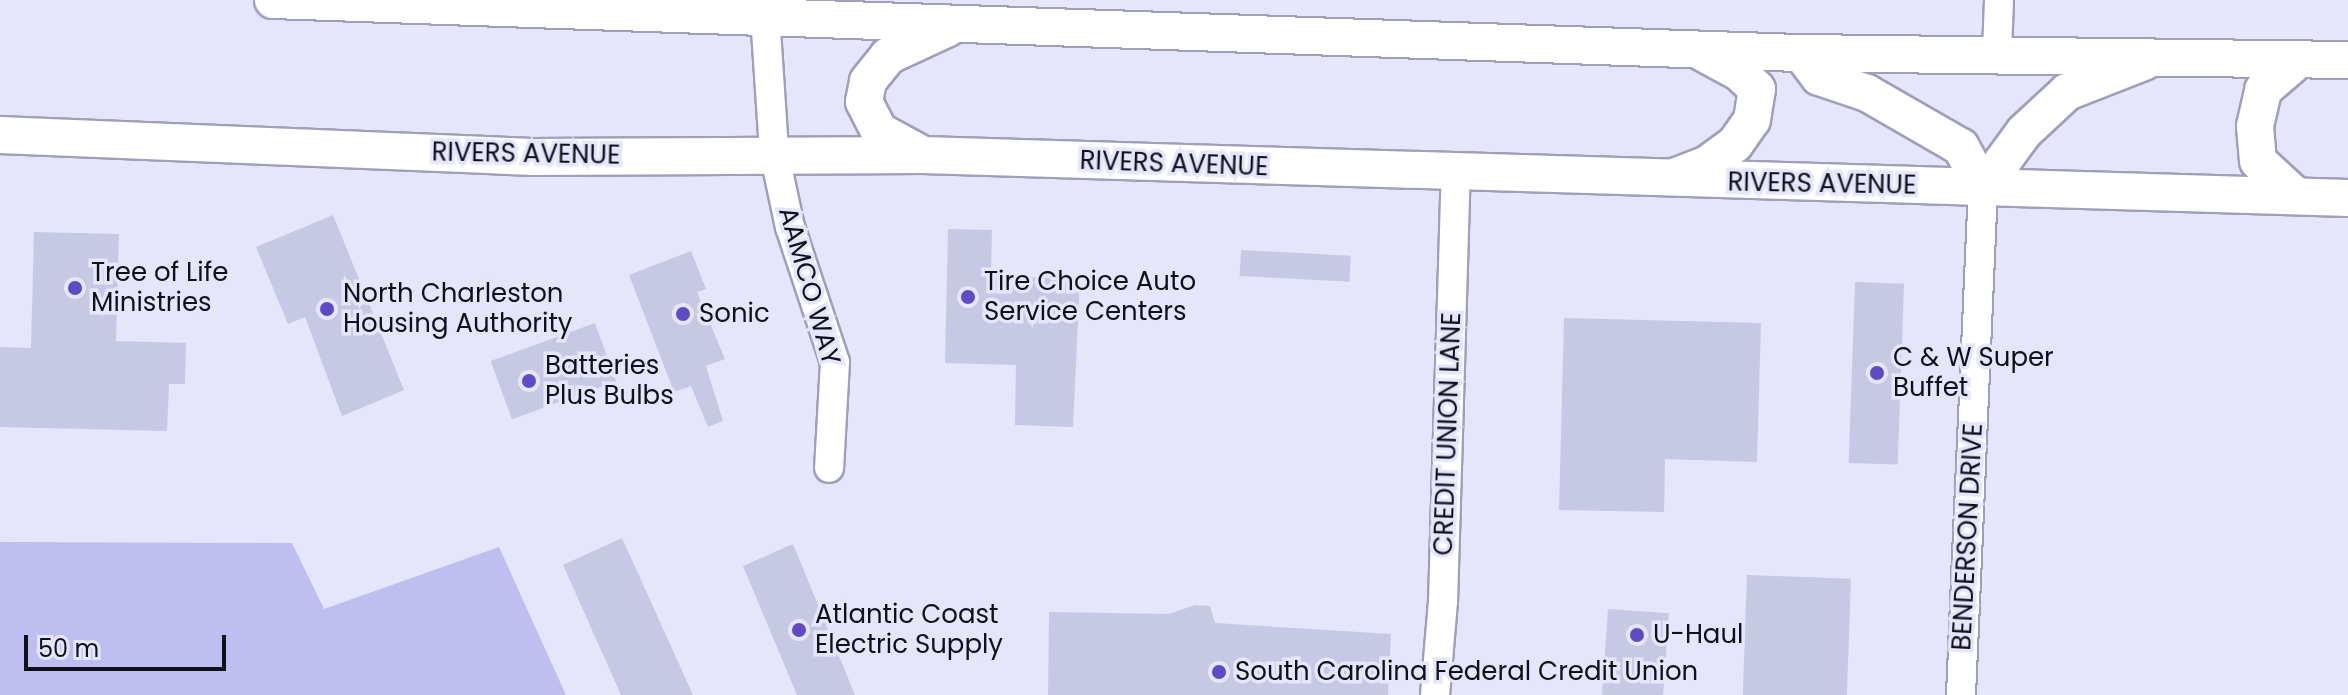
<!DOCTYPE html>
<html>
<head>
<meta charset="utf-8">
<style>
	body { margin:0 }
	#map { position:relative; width:2348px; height:695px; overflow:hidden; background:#e5e5fc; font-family:Poppins,sans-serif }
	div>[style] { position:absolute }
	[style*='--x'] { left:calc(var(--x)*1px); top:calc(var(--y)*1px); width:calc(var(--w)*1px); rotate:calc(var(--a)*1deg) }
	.green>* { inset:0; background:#bfbef1 }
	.building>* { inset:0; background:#c7c8e4; transform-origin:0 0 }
	.roads { filter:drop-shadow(2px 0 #9f9fba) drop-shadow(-2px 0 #9f9fba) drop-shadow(0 2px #9f9fba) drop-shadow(0 -2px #9f9fba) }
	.minor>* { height:28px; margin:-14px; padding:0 14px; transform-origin:14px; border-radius:14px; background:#fff }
	.major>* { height:36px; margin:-18px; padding:0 18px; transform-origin:18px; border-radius:18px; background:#fff }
	.dots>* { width:22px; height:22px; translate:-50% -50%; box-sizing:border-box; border:4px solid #e5e5fc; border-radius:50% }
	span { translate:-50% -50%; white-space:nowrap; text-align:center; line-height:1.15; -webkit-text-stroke:7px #e5e5fc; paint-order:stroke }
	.street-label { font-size:26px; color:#101019 }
	.poi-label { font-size:26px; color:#101019 }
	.left { translate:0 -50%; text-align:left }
	.scale { position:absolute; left:24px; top:635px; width:202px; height:36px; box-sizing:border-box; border:4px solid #101019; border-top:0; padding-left:10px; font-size:24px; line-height:28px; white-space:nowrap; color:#101019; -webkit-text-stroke:6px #e5e5fc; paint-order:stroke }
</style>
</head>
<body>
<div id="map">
	<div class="green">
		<div style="clip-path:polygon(0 542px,292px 543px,324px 609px,499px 547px,566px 695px,0 695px)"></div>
	</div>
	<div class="building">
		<div style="clip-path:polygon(333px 215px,404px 390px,342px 416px,305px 317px,288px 324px,256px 247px)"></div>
		<div style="clip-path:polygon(948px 229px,992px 230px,991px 276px,1080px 279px,1073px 427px,1015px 425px,1016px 365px,945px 363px)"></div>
		<div style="clip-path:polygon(34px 232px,119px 234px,116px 341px,186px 343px,185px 384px,169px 384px,167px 431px,0 427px,0 347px,31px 348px)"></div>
		<div style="left:1241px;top:250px;width:110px;height:26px;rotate:3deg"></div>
		<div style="clip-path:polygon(691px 251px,706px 289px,697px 292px,725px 359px,706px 366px,723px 421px,708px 427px,691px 386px,674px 392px,629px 275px)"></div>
		<div style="left:1855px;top:282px;width:49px;height:181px;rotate:2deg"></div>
		<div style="clip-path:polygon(1564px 318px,1761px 323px,1757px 462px,1665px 459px,1664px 512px,1559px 510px)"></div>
		<div style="left:595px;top:323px;width:62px;height:111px;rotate:70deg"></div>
		<div style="clip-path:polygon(622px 538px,693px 695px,621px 695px,563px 565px)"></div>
		<div style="clip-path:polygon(793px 544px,855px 695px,797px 695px,743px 566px)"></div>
		<div style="left:1747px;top:575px;width:104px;height:120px;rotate:2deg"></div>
		<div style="clip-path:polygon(1195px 605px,1210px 606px,1215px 623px,1391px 634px,1388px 695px,1048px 695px,1049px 612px,1169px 614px)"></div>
		<div style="left:1608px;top:609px;width:61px;height:86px;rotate:4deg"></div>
	</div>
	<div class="roads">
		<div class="minor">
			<div style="--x:764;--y:0;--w:152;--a:86.2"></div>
			<div style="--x:774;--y:152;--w:77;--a:78"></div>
			<div style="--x:790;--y:227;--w:142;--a:71.6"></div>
			<div style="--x:835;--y:362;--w:106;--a:93.2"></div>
			<div style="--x:1997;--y:52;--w:52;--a:-87.8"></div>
			<div style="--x:1435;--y:695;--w:93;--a:-85.1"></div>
			<div style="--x:1443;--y:602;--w:429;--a:-88.3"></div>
			<div style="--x:1961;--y:695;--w:507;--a:-87.52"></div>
		</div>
		<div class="major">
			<div style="--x:273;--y:0;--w:1529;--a:1.99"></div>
			<div style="--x:1801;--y:53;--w:547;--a:0.73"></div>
			<div style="--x:1801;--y:53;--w:30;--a:53"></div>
			<div style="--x:1819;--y:77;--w:51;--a:18.4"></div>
			<div style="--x:1867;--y:93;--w:108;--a:29.9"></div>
			<div style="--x:1961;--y:147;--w:47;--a:61.8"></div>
			<div style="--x:0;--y:135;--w:533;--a:2.36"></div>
			<div style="--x:533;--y:157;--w:390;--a:-0.3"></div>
			<div style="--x:923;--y:155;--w:1426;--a:1.73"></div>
			<div style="--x:918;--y:152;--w:44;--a:-151.7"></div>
			<div style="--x:879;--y:131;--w:33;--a:-117"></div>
			<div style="--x:864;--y:102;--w:21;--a:-79"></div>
			<div style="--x:868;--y:81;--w:32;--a:-51"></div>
			<div style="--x:888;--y:56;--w:66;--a:-25"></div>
			<div style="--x:1674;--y:177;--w:34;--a:-21"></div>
			<div style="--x:1706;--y:165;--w:36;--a:-36"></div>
			<div style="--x:1735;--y:144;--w:29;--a:-55"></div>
			<div style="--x:1752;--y:120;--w:31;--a:-81"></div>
			<div style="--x:1757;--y:89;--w:23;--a:-137"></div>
			<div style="--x:1740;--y:73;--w:42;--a:-151.6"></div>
			<div style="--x:1983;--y:188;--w:69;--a:-53.8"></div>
			<div style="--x:2024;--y:132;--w:59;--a:-42.9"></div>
			<div style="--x:2067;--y:92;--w:83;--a:-21.3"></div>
			<div style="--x:2295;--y:195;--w:50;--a:-137.4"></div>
			<div style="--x:2258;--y:161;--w:35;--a:-95"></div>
			<div style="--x:2255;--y:126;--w:37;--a:-77"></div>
			<div style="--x:2263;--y:90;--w:46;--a:-40.6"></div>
		</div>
	</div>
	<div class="dots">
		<div style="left:75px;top:288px;background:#5f4cc4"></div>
		<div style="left:968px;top:297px;background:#5f4cc4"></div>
		<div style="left:327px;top:309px;background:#5f4cc4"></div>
		<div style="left:683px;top:314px;background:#5f4cc4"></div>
		<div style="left:1877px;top:373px;background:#5f4cc4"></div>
		<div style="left:529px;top:381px;background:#5f4cc4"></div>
		<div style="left:799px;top:630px;background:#5f4cc4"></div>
		<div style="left:1637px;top:635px;background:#5f4cc4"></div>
		<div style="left:1219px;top:672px;background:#5f4cc4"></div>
	</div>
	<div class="street-label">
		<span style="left:526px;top:154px;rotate:1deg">RIVERS AVENUE</span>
		<span style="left:1174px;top:164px;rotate:2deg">RIVERS AVENUE</span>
		<span style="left:1822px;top:184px;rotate:1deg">RIVERS AVENUE</span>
		<span style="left:809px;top:286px;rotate:74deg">AAMCO WAY</span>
		<span style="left:1448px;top:434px;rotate:-88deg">CREDIT UNION LANE</span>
		<span style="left:1968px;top:537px;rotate:-87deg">BENDERSON DRIVE</span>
	</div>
	<div class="poi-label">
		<span class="left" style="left:91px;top:288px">Tree of Life<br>Ministries</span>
		<span class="left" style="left:984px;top:297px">Tire Choice Auto<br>Service Centers</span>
		<span class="left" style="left:343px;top:309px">North Charleston<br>Housing Authority</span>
		<span class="left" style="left:699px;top:314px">Sonic</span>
		<span class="left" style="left:1893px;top:373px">C &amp; W Super<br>Buffet</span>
		<span class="left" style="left:545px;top:381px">Batteries<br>Plus Bulbs</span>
		<span class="left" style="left:815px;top:630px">Atlantic Coast<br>Electric Supply</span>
		<span class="left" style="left:1653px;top:635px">U-Haul</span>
		<span class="left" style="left:1235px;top:672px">South Carolina Federal Credit Union</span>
	</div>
	<div class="scale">50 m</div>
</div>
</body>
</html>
